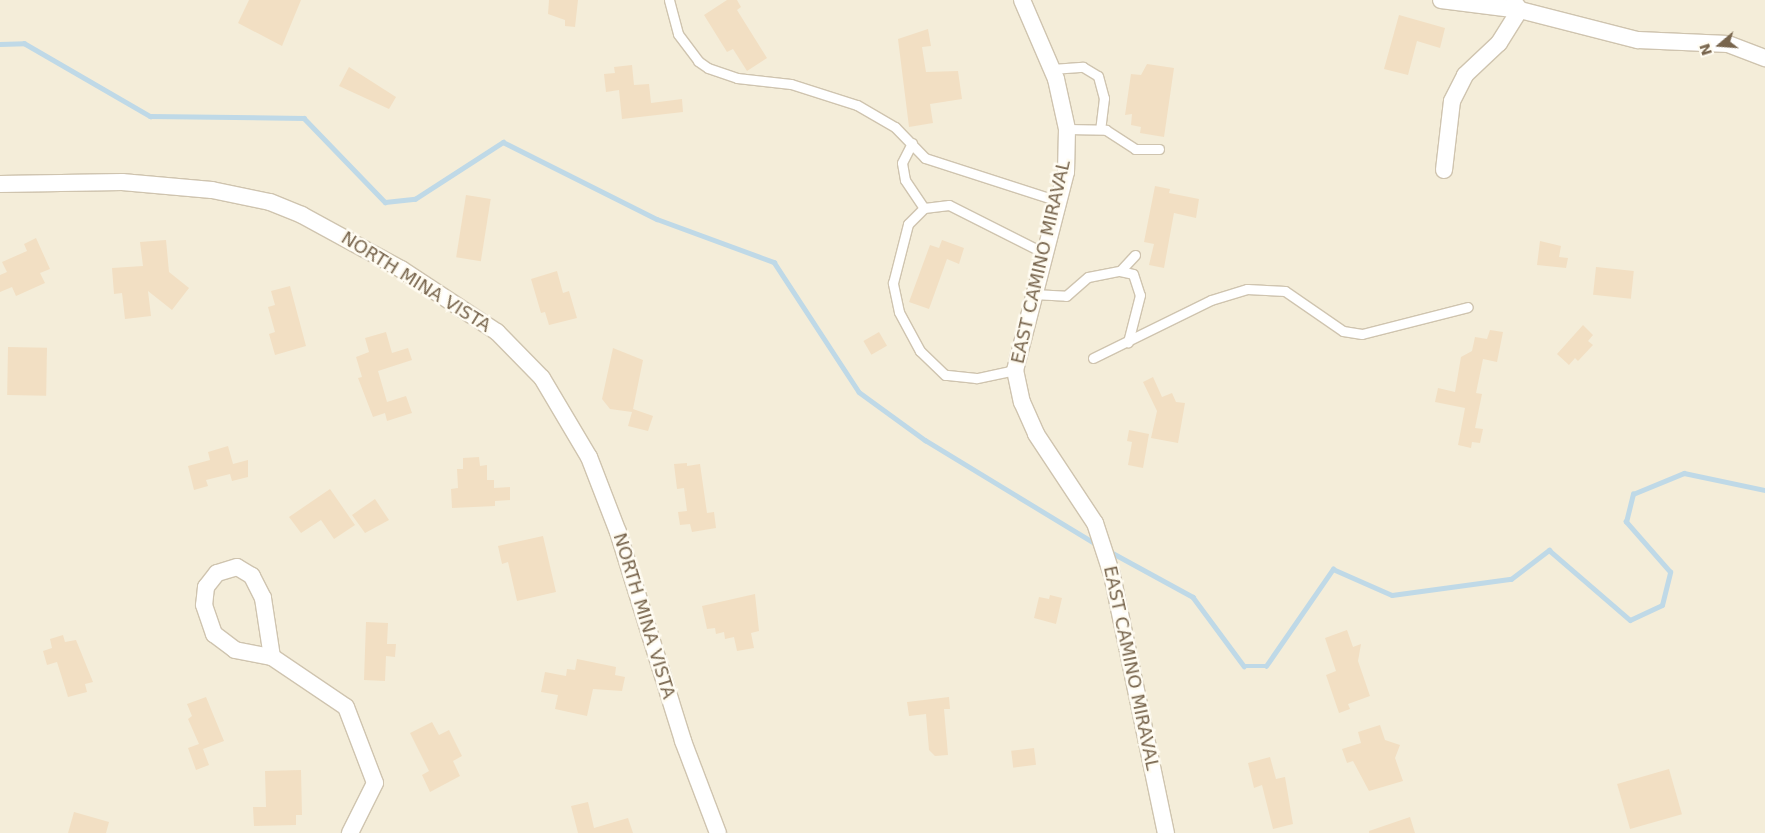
<!DOCTYPE html>
<html>
<head>
<meta charset="utf-8">
<style>
	body { margin:0 }
	#map { position:relative; width:1765px; height:833px; overflow:hidden; background:#fdf9eb; font-family:"DejaVu Sans",sans-serif }
	div>[style] { position:absolute }
	[style*='--x'] { left:calc(var(--x)*1px); top:calc(var(--y)*1px); width:calc(var(--w)*1px); rotate:calc(var(--a)*1deg) }
	.residential>* { inset:0; background:#f4edd9; transform-origin:0 0 }
	.stream>* { height:4.5px; margin:-2.25px; padding:0 2.25px; transform-origin:2.25px; border-radius:2.25px; background:#bfd9e7 }
	.building>* { inset:0; background:#f2dfc3; transform-origin:0 0 }
	.roads { filter:drop-shadow(1px 0 #cfc4af) drop-shadow(-1px 0 #cfc4af) drop-shadow(0 1px #cfc4af) drop-shadow(0 -1px #cfc4af) }
	.lane>* { height:9px; margin:-4.5px; padding:0 4.5px; transform-origin:4.5px; border-radius:4.5px; background:#fff }
	.street>* { height:16px; margin:-8px; padding:0 8px; transform-origin:8px; border-radius:8px; background:#fff }
	span { translate:-50% -50%; white-space:nowrap; text-align:center; line-height:1.15; -webkit-text-stroke:5px #fffcf2; paint-order:stroke }
	.street-label { font-size:18px; color:#78654d }
	.north { position:absolute; left:1695px; top:20px; width:50px; height:50px; -webkit-text-stroke:4px #fffcf2; paint-order:stroke; rotate:252deg; font-size:14px; font-weight:700; line-height:20px; text-align:center; color:#78654d }
	.north::after { content:''; display:block; margin:auto; width:18px; height:22px; background:#78654d; clip-path:polygon(50% 0,100% 100%,50% 72%,0 100%) }
</style>
</head>
<body>
<div id="map">
	<div class="residential">
		<div style="left:0;top:0;width:1765px;height:833px"></div>
	</div>
	<div class="stream">
		<div style="--x:0;--y:44;--w:24;--a:-2"></div>
		<div style="--x:24;--y:43;--w:146;--a:30.1"></div>
		<div style="--x:150;--y:116;--w:154;--a:0.7"></div>
		<div style="--x:304;--y:118;--w:117;--a:46"></div>
		<div style="--x:385;--y:202;--w:30;--a:-6"></div>
		<div style="--x:415;--y:199;--w:105;--a:-32.9"></div>
		<div style="--x:503;--y:142;--w:172;--a:26.6"></div>
		<div style="--x:657;--y:219;--w:125;--a:20.2"></div>
		<div style="--x:774;--y:262;--w:155;--a:56.8"></div>
		<div style="--x:859;--y:392;--w:82;--a:36"></div>
		<div style="--x:925;--y:440;--w:202;--a:31.3"></div>
		<div style="--x:1109;--y:551;--w:96;--a:28.7"></div>
		<div style="--x:1193;--y:597;--w:86;--a:53.5"></div>
		<div style="--x:1244;--y:666;--w:22;--a:0"></div>
		<div style="--x:1266;--y:666;--w:118;--a:-55.4"></div>
		<div style="--x:1333;--y:569;--w:64;--a:23.8"></div>
		<div style="--x:1392;--y:595;--w:120;--a:-7.7"></div>
		<div style="--x:1511;--y:579;--w:48;--a:-37.3"></div>
		<div style="--x:1549;--y:550;--w:107;--a:40.8"></div>
		<div style="--x:1630;--y:620;--w:35;--a:-25"></div>
		<div style="--x:1662;--y:605;--w:34;--a:-76"></div>
		<div style="--x:1670;--y:572;--w:67;--a:-131.3"></div>
		<div style="--x:1626;--y:522;--w:29;--a:-76"></div>
		<div style="--x:1633;--y:494;--w:55;--a:-22.4"></div>
		<div style="--x:1684;--y:473;--w:83;--a:11.9"></div>
	</div>
	<div class="building">
		<div style="clip-path:polygon(249px 0,301px 0,282px 46px,238px 23px)"></div>
		<div style="clip-path:polygon(549px 0,578px 0,575px 27px,565px 26px,565px 20px,548px 14px)"></div>
		<div style="clip-path:polygon(727px 0,737px 0,741px 7px,737px 10px,767px 58px,747px 71px,733px 49px,727px 52px,704px 15px)"></div>
		<div style="clip-path:polygon(1399px 15px,1445px 28px,1440px 48px,1417px 41px,1408px 75px,1384px 69px)"></div>
		<div style="clip-path:polygon(928px 29px,931px 46px,922px 47px,926px 72px,958px 71px,962px 99px,930px 104px,933px 123px,909px 127px,898px 39px)"></div>
		<div style="clip-path:polygon(1147px 64px,1174px 68px,1164px 137px,1140px 133px,1141px 127px,1131px 125px,1132px 114px,1125px 115px,1131px 74px,1141px 75px)"></div>
		<div style="clip-path:polygon(632px 65px,634px 85px,649px 84px,651px 103px,682px 99px,683px 112px,622px 119px,619px 90px,606px 92px,604px 74px,615px 73px,614px 67px)"></div>
		<div style="clip-path:polygon(349px 67px,396px 97px,389px 109px,339px 86px)"></div>
		<div style="clip-path:polygon(1155px 186px,1170px 189px,1169px 193px,1199px 199px,1196px 218px,1174px 213px,1164px 268px,1149px 265px,1154px 244px,1144px 242px)"></div>
		<div style="left:466px;top:195px;width:25px;height:63px;rotate:9deg"></div>
		<div style="clip-path:polygon(36px 238px,50px 269px,40px 273px,45px 283px,16px 296px,12px 287px,0 292px,0 275px,7px 272px,2px 262px,27px 251px,24px 244px)"></div>
		<div style="clip-path:polygon(166px 240px,169px 272px,189px 288px,172px 310px,148px 291px,151px 316px,125px 319px,122px 293px,114px 294px,112px 268px,143px 266px,140px 242px)"></div>
		<div style="clip-path:polygon(942px 240px,964px 248px,959px 264px,947px 259px,929px 309px,909px 302px,930px 245px,939px 248px)"></div>
		<div style="clip-path:polygon(1540px 241px,1561px 246px,1559px 257px,1568px 258px,1566px 268px,1537px 265px)"></div>
		<div style="left:1596px;top:267px;width:38px;height:28px;rotate:6deg"></div>
		<div style="clip-path:polygon(557px 271px,563px 293px,569px 291px,577px 318px,549px 325px,545px 312px,541px 313px,531px 279px)"></div>
		<div style="clip-path:polygon(290px 286px,306px 346px,275px 355px,269px 334px,275px 332px,268px 307px,275px 305px,271px 291px)"></div>
		<div style="clip-path:polygon(1583px 325px,1593px 335px,1588px 341px,1593px 345px,1578px 361px,1575px 358px,1569px 365px,1557px 354px)"></div>
		<div style="clip-path:polygon(1490px 330px,1503px 332px,1497px 362px,1483px 359px,1476px 393px,1482px 394px,1475px 428px,1483px 429px,1480px 443px,1472px 442px,1471px 448px,1458px 445px,1465px 408px,1435px 402px,1438px 388px,1455px 392px,1461px 357px,1472px 351px,1475px 337px,1487px 339px)"></div>
		<div style="clip-path:polygon(386px 332px,392px 353px,408px 348px,412px 360px,378px 371px,387px 402px,406px 396px,412px 413px,387px 421px,385px 413px,373px 417px,358px 378px,362px 377px,356px 357px,369px 352px,365px 338px)"></div>
		<div style="left:879px;top:332px;width:16px;height:18px;rotate:60deg"></div>
		<div style="left:8px;top:347px;width:39px;height:48px;rotate:1deg"></div>
		<div style="clip-path:polygon(613px 348px,643px 360px,633px 409px,653px 416px,648px 431px,628px 426px,632px 412px,610px 409px,602px 399px)"></div>
		<div style="clip-path:polygon(1153px 377px,1162px 397px,1172px 393px,1176px 402px,1185px 403px,1178px 443px,1151px 438px,1157px 411px,1143px 382px)"></div>
		<div style="clip-path:polygon(1129px 430px,1149px 434px,1143px 468px,1128px 465px,1132px 442px,1127px 441px)"></div>
		<div style="clip-path:polygon(228px 446px,233px 464px,248px 460px,248px 477px,232px 481px,230px 474px,206px 480px,208px 486px,194px 490px,188px 466px,210px 460px,208px 452px)"></div>
		<div style="clip-path:polygon(479px 457px,480px 466px,487px 465px,487px 480px,494px 480px,494px 488px,510px 487px,510px 500px,495px 501px,495px 506px,452px 508px,451px 489px,458px 488px,457px 469px,463px 469px,463px 458px)"></div>
		<div style="clip-path:polygon(687px 463px,687px 466px,700px 464px,707px 513px,714px 512px,716px 528px,692px 532px,690px 524px,680px 525px,678px 512px,687px 511px,684px 488px,677px 489px,674px 464px)"></div>
		<div style="clip-path:polygon(330px 489px,355px 525px,334px 539px,321px 520px,301px 533px,289px 517px)"></div>
		<div style="clip-path:polygon(375px 499px,389px 520px,365px 533px,352px 515px)"></div>
		<div style="clip-path:polygon(543px 536px,556px 592px,517px 601px,508px 562px,502px 564px,498px 546px)"></div>
		<div style="clip-path:polygon(755px 594px,759px 631px,751px 633px,754px 648px,737px 651px,734px 637px,725px 639px,724px 632px,716px 634px,715px 628px,707px 629px,702px 606px)"></div>
		<div style="clip-path:polygon(1050px 595px,1062px 598px,1056px 624px,1034px 618px,1039px 597px,1049px 599px)"></div>
		<div style="clip-path:polygon(366px 622px,388px 623px,387px 644px,396px 644px,395px 657px,386px 656px,385px 681px,364px 680px)"></div>
		<div style="clip-path:polygon(1347px 630px,1353px 647px,1361px 644px,1358px 661px,1370px 696px,1348px 704px,1350px 709px,1339px 713px,1326px 675px,1336px 671px,1325px 638px)"></div>
		<div style="clip-path:polygon(63px 635px,65px 642px,76px 640px,93px 682px,85px 684px,87px 692px,68px 697px,57px 662px,47px 665px,43px 651px,52px 648px,50px 639px)"></div>
		<div style="clip-path:polygon(577px 659px,616px 667px,615px 675px,625px 677px,622px 691px,593px 689px,587px 716px,555px 709px,558px 695px,541px 692px,545px 672px,566px 676px,567px 669px,575px 670px)"></div>
		<div style="clip-path:polygon(206px 697px,224px 741px,203px 749px,209px 765px,196px 770px,188px 748px,199px 744px,188px 719px,192px 716px,187px 704px)"></div>
		<div style="clip-path:polygon(949px 697px,950px 709px,944px 709px,948px 755px,935px 756px,929px 750px,926px 714px,909px 716px,907px 702px)"></div>
		<div style="clip-path:polygon(432px 722px,439px 735px,449px 730px,462px 756px,453px 761px,460px 776px,430px 792px,422px 775px,429px 771px,410px 733px)"></div>
		<div style="clip-path:polygon(1380px 725px,1385px 740px,1400px 745px,1395px 758px,1403px 781px,1369px 791px,1353px 761px,1347px 763px,1342px 749px,1361px 743px,1358px 732px)"></div>
		<div style="left:1034px;top:748px;width:17px;height:23px;rotate:83deg"></div>
		<div style="clip-path:polygon(1270px 757px,1276px 779px,1285px 777px,1293px 824px,1273px 829px,1262px 785px,1254px 788px,1248px 763px)"></div>
		<div style="left:1669px;top:769px;width:47px;height:54px;rotate:74deg"></div>
		<div style="clip-path:polygon(301px 770px,302px 815px,296px 815px,296px 825px,254px 826px,253px 807px,266px 807px,265px 771px)"></div>
		<div style="clip-path:polygon(588px 802px,594px 828px,628px 818px,633px 833px,578px 833px,571px 806px)"></div>
		<div style="clip-path:polygon(74px 812px,109px 822px,106px 833px,68px 833px)"></div>
		<div style="clip-path:polygon(1410px 817px,1415px 833px,1369px 833px,1369px 831px)"></div>
	</div>
	<div class="roads">
		<div class="lane">
			<div style="--x:669;--y:0;--w:35;--a:75"></div>
			<div style="--x:678;--y:34;--w:34;--a:53"></div>
			<div style="--x:698;--y:61;--w:12;--a:35"></div>
			<div style="--x:708;--y:68;--w:31;--a:19"></div>
			<div style="--x:737;--y:78;--w:54;--a:6.3"></div>
			<div style="--x:791;--y:84;--w:69;--a:17.7"></div>
			<div style="--x:857;--y:105;--w:44;--a:30.1"></div>
			<div style="--x:895;--y:127;--w:43;--a:45.9"></div>
			<div style="--x:925;--y:158;--w:140;--a:17.9"></div>
			<div style="--x:1052;--y:69;--w:31;--a:-4"></div>
			<div style="--x:1083;--y:67;--w:17;--a:31"></div>
			<div style="--x:1098;--y:76;--w:23;--a:75"></div>
			<div style="--x:1104;--y:98;--w:31;--a:97"></div>
			<div style="--x:1067;--y:129;--w:39;--a:1"></div>
			<div style="--x:1106;--y:130;--w:35;--a:33"></div>
			<div style="--x:1135;--y:149;--w:24;--a:0"></div>
			<div style="--x:912;--y:143;--w:22;--a:117"></div>
			<div style="--x:902;--y:163;--w:17;--a:80"></div>
			<div style="--x:905;--y:180;--w:34;--a:56"></div>
			<div style="--x:1120;--y:271;--w:22;--a:-47"></div>
			<div style="--x:1033;--y:294;--w:33;--a:3"></div>
			<div style="--x:1066;--y:296;--w:29;--a:-41"></div>
			<div style="--x:1088;--y:277;--w:33;--a:-11"></div>
			<div style="--x:1120;--y:271;--w:13;--a:13"></div>
			<div style="--x:1133;--y:274;--w:22;--a:72"></div>
			<div style="--x:1140;--y:295;--w:49;--a:104.3"></div>
			<div style="--x:1093;--y:358;--w:131;--a:-26.2"></div>
			<div style="--x:1211;--y:300;--w:38;--a:-17"></div>
			<div style="--x:1247;--y:289;--w:38;--a:3"></div>
			<div style="--x:1285;--y:291;--w:70;--a:34.6"></div>
			<div style="--x:1343;--y:331;--w:19;--a:9"></div>
			<div style="--x:1362;--y:334;--w:109;--a:-14.3"></div>
			<div style="--x:1015;--y:370;--w:40;--a:168"></div>
			<div style="--x:976;--y:378;--w:31;--a:-174"></div>
			<div style="--x:945;--y:375;--w:35;--a:-136"></div>
			<div style="--x:920;--y:351;--w:44;--a:-118.3"></div>
			<div style="--x:899;--y:312;--w:30;--a:-102"></div>
			<div style="--x:893;--y:283;--w:61;--a:-75.7"></div>
			<div style="--x:908;--y:224;--w:23;--a:-45"></div>
			<div style="--x:924;--y:208;--w:25;--a:-7"></div>
			<div style="--x:949;--y:205;--w:106;--a:26.8"></div>
		</div>
		<div class="street">
			<div style="--x:1022;--y:0;--w:86;--a:66.7"></div>
			<div style="--x:1056;--y:79;--w:51;--a:77.6"></div>
			<div style="--x:1067;--y:129;--w:43;--a:91.3"></div>
			<div style="--x:1066;--y:172;--w:204;--a:104.4"></div>
			<div style="--x:1015;--y:370;--w:33;--a:78"></div>
			<div style="--x:1022;--y:402;--w:35;--a:66"></div>
			<div style="--x:1036;--y:434;--w:107;--a:56.5"></div>
			<div style="--x:1095;--y:523;--w:55;--a:71.9"></div>
			<div style="--x:1112;--y:575;--w:264;--a:78.2"></div>
			<div style="--x:1441;--y:0;--w:80;--a:7.2"></div>
			<div style="--x:1520;--y:10;--w:122;--a:14.3"></div>
			<div style="--x:1638;--y:40;--w:90;--a:2.5"></div>
			<div style="--x:1728;--y:44;--w:40;--a:21"></div>
			<div style="--x:1444;--y:170;--w:69;--a:-83.4"></div>
			<div style="--x:1452;--y:101;--w:29;--a:-63"></div>
			<div style="--x:1465;--y:75;--w:47;--a:-43.3"></div>
			<div style="--x:1499;--y:43;--w:39;--a:-58"></div>
			<div style="--x:1520;--y:10;--w:10;--a:-127"></div>
			<div style="--x:0;--y:184;--w:122;--a:-0.9"></div>
			<div style="--x:122;--y:182;--w:90;--a:5.1"></div>
			<div style="--x:212;--y:190;--w:59;--a:11.7"></div>
			<div style="--x:270;--y:202;--w:35;--a:22"></div>
			<div style="--x:302;--y:215;--w:113;--a:28.6"></div>
			<div style="--x:401;--y:269;--w:115;--a:33.3"></div>
			<div style="--x:497;--y:332;--w:64;--a:45.6"></div>
			<div style="--x:542;--y:378;--w:92;--a:59.3"></div>
			<div style="--x:589;--y:457;--w:80;--a:68.9"></div>
			<div style="--x:618;--y:532;--w:219;--a:72.7"></div>
			<div style="--x:683;--y:741;--w:98;--a:69.2"></div>
			<div style="--x:272;--y:657;--w:60;--a:-98.7"></div>
			<div style="--x:263;--y:598;--w:25;--a:-117"></div>
			<div style="--x:252;--y:576;--w:17;--a:-149"></div>
			<div style="--x:237;--y:567;--w:21;--a:163"></div>
			<div style="--x:217;--y:573;--w:18;--a:128"></div>
			<div style="--x:206;--y:587;--w:18;--a:96"></div>
			<div style="--x:204;--y:605;--w:31;--a:71"></div>
			<div style="--x:214;--y:634;--w:26;--a:37"></div>
			<div style="--x:235;--y:650;--w:38;--a:11"></div>
			<div style="--x:272;--y:657;--w:89;--a:34"></div>
			<div style="--x:346;--y:707;--w:81;--a:69.1"></div>
			<div style="--x:375;--y:783;--w:56;--a:116.6"></div>
		</div>
	</div>
	<div class="street-label">
		<span style="left:1041px;top:262px;rotate:-77deg">EAST CAMINO MIRAVAL</span>
		<span style="left:416px;top:282px;rotate:32deg">NORTH MINA VISTA</span>
		<span style="left:644px;top:616px;rotate:73deg">NORTH MINA VISTA</span>
		<span style="left:1131px;top:668px;rotate:78deg">EAST CAMINO MIRAVAL</span>
	</div>
	<div class="north">N</div>
</div>
</body>
</html>
